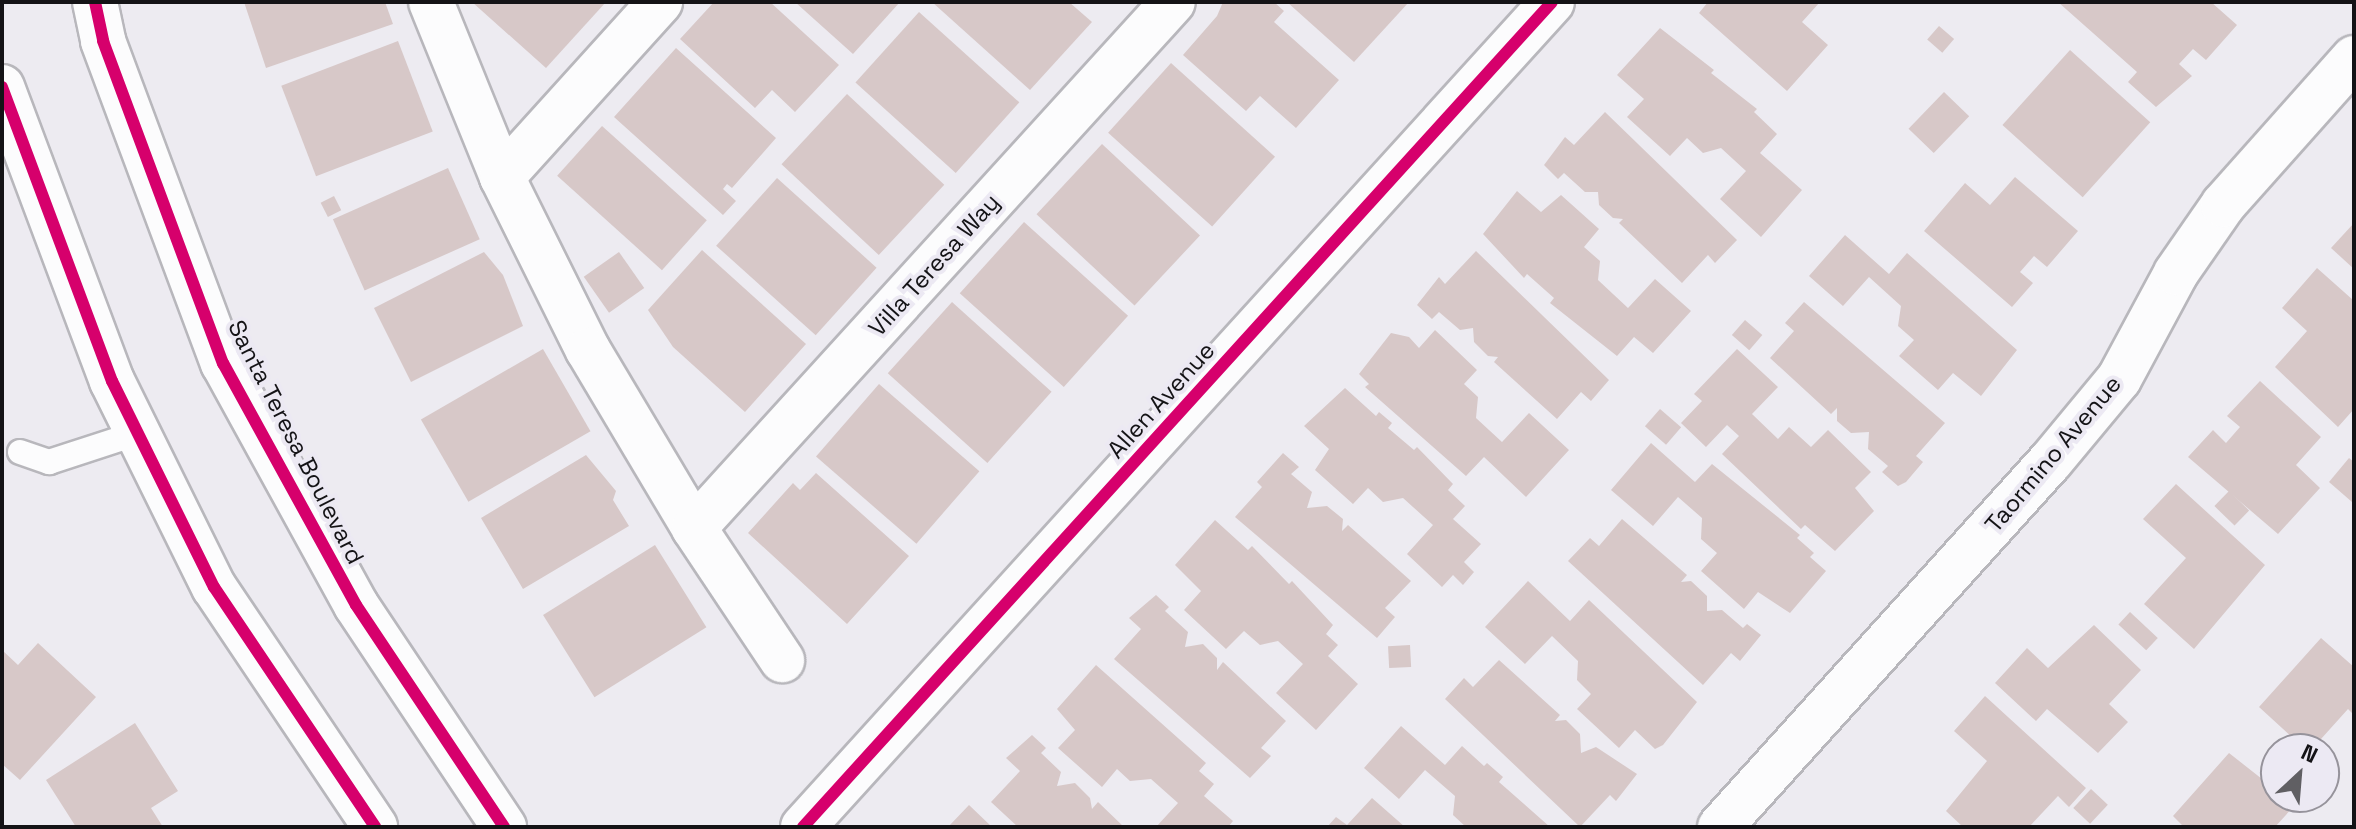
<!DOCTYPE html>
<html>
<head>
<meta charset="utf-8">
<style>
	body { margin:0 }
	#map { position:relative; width:2356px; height:829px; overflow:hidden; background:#edebf1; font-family:"Space Grotesk",sans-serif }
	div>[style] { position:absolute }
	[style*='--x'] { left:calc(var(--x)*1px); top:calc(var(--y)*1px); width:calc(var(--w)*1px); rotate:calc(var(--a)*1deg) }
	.building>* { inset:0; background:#d7c8c8; transform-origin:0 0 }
	.roads { filter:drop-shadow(2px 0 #b8b7bc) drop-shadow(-2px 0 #b8b7bc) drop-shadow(0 2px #b8b7bc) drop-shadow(0 -2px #b8b7bc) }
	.lane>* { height:24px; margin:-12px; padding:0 12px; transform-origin:12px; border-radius:12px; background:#fcfcfd }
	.street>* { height:44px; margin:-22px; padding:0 22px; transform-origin:22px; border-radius:22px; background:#fcfcfd }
	.secondary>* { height:44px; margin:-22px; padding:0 22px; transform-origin:22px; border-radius:22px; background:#fcfcfd }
	.cycleway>* { height:12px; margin:-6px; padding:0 6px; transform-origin:6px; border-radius:6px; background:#d6006c }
	span { translate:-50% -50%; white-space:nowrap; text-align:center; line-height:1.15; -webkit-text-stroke:8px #ece9f3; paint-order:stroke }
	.street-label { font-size:24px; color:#141316 }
	.frame { position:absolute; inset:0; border:4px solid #141316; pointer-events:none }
	.north { position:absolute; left:2260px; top:733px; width:80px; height:80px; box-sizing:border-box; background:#ece9f3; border:2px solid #96939b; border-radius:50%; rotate:26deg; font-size:22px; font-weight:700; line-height:32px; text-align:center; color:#141316 }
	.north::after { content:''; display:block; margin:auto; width:28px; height:36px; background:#605f63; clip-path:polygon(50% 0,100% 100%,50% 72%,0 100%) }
</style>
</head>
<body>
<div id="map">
	<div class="building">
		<div style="clip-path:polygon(244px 2px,385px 2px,393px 24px,266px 68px)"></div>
		<div style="clip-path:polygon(472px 2px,606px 2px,546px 68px)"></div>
		<div style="clip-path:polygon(714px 2px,770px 2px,839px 65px,795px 112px,772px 90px,755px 108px,680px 39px)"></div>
		<div style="clip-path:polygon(795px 2px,900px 2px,853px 54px)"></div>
		<div style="clip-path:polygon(932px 2px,1069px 2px,1092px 22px,1030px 90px)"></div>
		<div style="clip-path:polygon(1223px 2px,1274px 2px,1284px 11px,1274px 22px,1339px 80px,1296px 128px,1260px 96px,1246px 111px,1183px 55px,1217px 16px)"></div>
		<div style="clip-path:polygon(1287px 2px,1409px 2px,1354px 62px)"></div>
		<div style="clip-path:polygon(1708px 2px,1820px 2px,1802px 22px,1828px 45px,1787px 91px,1699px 13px)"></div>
		<div style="clip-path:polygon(2058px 2px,2211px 2px,2237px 25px,2206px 60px,2193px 49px,2179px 64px,2192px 76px,2156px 107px,2128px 82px,2137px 72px)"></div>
		<div style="left:919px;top:12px;width:135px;height:95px;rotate:42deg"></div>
		<div style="left:1939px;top:26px;width:20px;height:18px;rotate:41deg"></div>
		<div style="clip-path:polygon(1660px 28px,1714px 70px,1711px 73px,1757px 109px,1754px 112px,1777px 134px,1760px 153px,1802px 190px,1761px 237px,1720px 199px,1746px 171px,1721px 148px,1703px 153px,1687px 138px,1670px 156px,1627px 117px,1644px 99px,1617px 75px)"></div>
		<div style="left:398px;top:41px;width:97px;height:125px;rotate:69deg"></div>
		<div style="clip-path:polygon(676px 48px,776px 138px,732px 188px,727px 184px,723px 189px,736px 201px,723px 215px,614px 117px)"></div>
		<div style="left:2070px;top:50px;width:108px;height:101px;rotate:42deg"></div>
		<div style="left:1171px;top:63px;width:140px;height:94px;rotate:42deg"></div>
		<div style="left:1944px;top:92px;width:35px;height:51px;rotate:44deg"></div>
		<div style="left:847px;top:94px;width:133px;height:96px;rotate:43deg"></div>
		<div style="clip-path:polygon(1605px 112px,1737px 240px,1715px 263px,1708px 255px,1682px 283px,1619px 223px,1623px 219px,1613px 218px,1599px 205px,1598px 192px,1585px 192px,1564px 173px,1558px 179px,1544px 165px,1565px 137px,1574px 145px)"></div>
		<div style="left:602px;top:126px;width:141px;height:67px;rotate:42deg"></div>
		<div style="left:1102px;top:144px;width:134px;height:96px;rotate:43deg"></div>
		<div style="left:448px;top:168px;width:78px;height:126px;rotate:66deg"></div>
		<div style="clip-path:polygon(2015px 177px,2078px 231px,2047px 267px,2034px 256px,2020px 272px,2033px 283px,2012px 307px,1924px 231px,1965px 183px,1990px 205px)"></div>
		<div style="left:777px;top:178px;width:134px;height:91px;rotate:42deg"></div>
		<div style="clip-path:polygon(1517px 191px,1541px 212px,1561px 195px,1599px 229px,1584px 247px,1600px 261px,1598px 280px,1628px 308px,1655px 279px,1691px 311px,1653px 353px,1634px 337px,1617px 356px,1550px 303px,1554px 298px,1527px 274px,1524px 278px,1483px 234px)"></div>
		<div style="left:334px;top:196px;width:16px;height:15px;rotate:63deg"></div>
		<div style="left:1024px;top:222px;width:140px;height:96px;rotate:42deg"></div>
		<div style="clip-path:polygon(2354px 223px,2354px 269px,2331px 248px)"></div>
		<div style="clip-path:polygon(1845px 235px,1889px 274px,1907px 253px,2017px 350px,1981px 396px,1953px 373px,1938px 390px,1899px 356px,1914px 340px,1898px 326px,1901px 306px,1869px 277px,1843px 306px,1809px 276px)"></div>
		<div style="clip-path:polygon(702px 250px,806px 344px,745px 412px,673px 347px,648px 310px)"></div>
		<div style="clip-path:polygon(1476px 251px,1609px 380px,1591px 401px,1581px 392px,1557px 419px,1494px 362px,1498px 357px,1488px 356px,1474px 342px,1473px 328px,1460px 330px,1439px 312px,1432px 319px,1417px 305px,1439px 277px,1445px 284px)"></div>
		<div style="clip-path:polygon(484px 252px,503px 275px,523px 326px,411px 382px,374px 308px)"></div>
		<div style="left:619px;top:252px;width:44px;height:43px;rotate:55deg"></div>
		<div style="clip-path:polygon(2317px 268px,2353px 300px,2354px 409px,2338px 427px,2275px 367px,2307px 331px,2282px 308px)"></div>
		<div style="left:952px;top:302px;width:134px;height:96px;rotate:42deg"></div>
		<div style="clip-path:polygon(1804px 302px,1945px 423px,1916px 456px,1923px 462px,1906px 482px,1898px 486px,1882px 472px,1888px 466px,1868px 449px,1869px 432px,1851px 433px,1837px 421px,1837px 408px,1831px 414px,1770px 358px,1794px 331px,1785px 323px)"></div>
		<div style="left:1745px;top:320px;width:23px;height:20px;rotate:41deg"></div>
		<div style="clip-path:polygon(1435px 330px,1477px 370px,1464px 384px,1478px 397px,1476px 418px,1502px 442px,1529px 413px,1569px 450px,1526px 497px,1484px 457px,1466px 476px,1365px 387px,1369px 384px,1359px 374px,1391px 333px,1409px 337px,1419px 348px)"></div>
		<div style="left:543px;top:349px;width:95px;height:141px;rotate:60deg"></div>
		<div style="clip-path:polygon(1737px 349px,1778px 387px,1752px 414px,1778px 439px,1789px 427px,1811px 447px,1828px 430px,1871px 472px,1855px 488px,1874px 511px,1835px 551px,1805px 525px,1801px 529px,1722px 454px,1739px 436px,1727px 425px,1706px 447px,1681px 423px,1702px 401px,1694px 394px)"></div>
		<div style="clip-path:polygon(2260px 381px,2321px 437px,2296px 465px,2320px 488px,2278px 534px,2188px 457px,2213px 430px,2226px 443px,2240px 427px,2227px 416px)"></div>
		<div style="left:879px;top:384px;width:133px;height:96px;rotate:41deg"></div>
		<div style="clip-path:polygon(1345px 388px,1376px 416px,1379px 412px,1392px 423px,1388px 428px,1414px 450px,1417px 447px,1453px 484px,1448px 490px,1465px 506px,1453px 519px,1481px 544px,1464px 562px,1474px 572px,1463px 585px,1453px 575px,1442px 587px,1407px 554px,1433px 525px,1403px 498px,1383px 502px,1368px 488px,1353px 504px,1315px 470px,1329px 449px,1304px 426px)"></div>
		<div style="left:1660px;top:409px;width:28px;height:23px;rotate:41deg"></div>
		<div style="clip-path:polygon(1651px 443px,1695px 482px,1712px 464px,1800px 535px,1797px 538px,1814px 553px,1810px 557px,1826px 571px,1790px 613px,1758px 592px,1744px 609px,1701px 571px,1717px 553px,1701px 539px,1702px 518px,1678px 497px,1653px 526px,1611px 490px)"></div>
		<div style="clip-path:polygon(1283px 453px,1299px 467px,1291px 474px,1312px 492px,1307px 508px,1327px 506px,1343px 519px,1342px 531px,1348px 525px,1411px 581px,1385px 608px,1395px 617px,1377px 638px,1235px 517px,1262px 487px,1257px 482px)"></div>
		<div style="clip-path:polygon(586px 455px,616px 491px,613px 500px,629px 526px,523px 589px,481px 518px)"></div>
		<div style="clip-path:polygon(2349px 458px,2354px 462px,2352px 502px,2329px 482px)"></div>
		<div style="clip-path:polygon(816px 473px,909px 556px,847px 624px,748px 533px,793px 483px,800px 490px)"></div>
		<div style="clip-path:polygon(2176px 484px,2265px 565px,2194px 649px,2144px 604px,2186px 558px,2143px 519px)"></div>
		<div style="left:2229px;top:491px;width:28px;height:21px;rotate:44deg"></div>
		<div style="clip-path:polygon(1622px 519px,1687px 575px,1681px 582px,1691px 581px,1707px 596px,1707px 611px,1722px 610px,1743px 628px,1747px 624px,1761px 635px,1740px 661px,1731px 653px,1703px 685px,1568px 561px,1590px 538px,1599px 546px)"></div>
		<div style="clip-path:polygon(1215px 520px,1248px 550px,1252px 546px,1289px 584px,1292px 581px,1333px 625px,1326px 634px,1338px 645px,1328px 656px,1358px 684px,1316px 730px,1276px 693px,1303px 664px,1278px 641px,1260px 645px,1244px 631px,1226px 649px,1184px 610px,1201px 591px,1175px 565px)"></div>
		<div style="left:655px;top:545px;width:97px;height:132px;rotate:58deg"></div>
		<div style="clip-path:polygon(1528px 581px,1570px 621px,1589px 600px,1697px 702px,1663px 745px,1655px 749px,1635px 730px,1619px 748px,1577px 709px,1591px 694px,1577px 680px,1578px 661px,1552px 636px,1525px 664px,1485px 627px)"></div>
		<div style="clip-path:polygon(1156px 595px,1169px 607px,1165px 611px,1188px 632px,1185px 647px,1203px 644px,1217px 658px,1217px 670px,1223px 662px,1286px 721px,1261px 748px,1271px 756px,1250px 778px,1114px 659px,1141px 629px,1129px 618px)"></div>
		<div style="left:2130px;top:612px;width:38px;height:17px;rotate:43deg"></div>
		<div style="clip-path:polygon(2094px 625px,2141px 670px,2109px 704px,2128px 722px,2098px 753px,2047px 709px,2036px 721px,1995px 683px,2027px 648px,2048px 668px)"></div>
		<div style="clip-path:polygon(2321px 638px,2354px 667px,2354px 715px,2348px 709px,2312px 749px,2305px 749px,2259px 707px)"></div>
		<div style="clip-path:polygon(38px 643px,96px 697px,20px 780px,2px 764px,2px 650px,18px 665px)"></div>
		<div style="left:1410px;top:645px;width:22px;height:22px;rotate:87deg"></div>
		<div style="clip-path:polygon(1499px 660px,1560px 715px,1555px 721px,1566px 720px,1580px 734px,1581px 753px,1596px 747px,1637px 774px,1616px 801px,1610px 795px,1580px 827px,1445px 699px,1464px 678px,1473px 687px)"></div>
		<div style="clip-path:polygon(1096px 665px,1206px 763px,1199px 771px,1214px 784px,1204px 796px,1233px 821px,1228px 827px,1156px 827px,1178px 803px,1151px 779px,1130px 781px,1117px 769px,1102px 787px,1058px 748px,1075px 730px,1057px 709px)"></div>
		<div style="clip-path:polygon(1985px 696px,2086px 788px,2069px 807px,2058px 796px,2029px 827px,1963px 827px,1946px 811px,1987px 761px,1954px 731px)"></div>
		<div style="clip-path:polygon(135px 723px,178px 791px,151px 808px,163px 827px,76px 827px,46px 780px)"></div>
		<div style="clip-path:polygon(1401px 726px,1445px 765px,1462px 746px,1484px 766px,1487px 763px,1503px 777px,1499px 782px,1550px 827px,1466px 827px,1453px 815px,1455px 796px,1425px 770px,1399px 799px,1364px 768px)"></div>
		<div style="clip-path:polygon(1032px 735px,1046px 748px,1041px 753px,1061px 772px,1057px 786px,1075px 783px,1090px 798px,1092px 809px,1098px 802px,1124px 827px,1018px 827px,991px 802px,1020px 771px,1006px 758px)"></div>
		<div style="clip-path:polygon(2229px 753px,2276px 790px,2276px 797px,2294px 806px,2275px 827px,2184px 827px,2173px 816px)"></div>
		<div style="left:2091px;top:789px;width:23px;height:26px;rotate:43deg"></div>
		<div style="clip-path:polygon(1372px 798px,1405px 827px,1327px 827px,1336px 817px,1347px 825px)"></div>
		<div style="clip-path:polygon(969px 805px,992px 827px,942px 827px,949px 826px)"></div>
	</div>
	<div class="roads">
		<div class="lane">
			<div style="--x:20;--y:452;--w:31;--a:19"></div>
			<div style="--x:49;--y:462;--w:94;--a:-18"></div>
		</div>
		<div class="street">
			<div style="--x:431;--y:2;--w:189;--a:67.9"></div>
			<div style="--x:502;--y:177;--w:193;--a:63.6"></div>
			<div style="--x:588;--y:350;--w:207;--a:59.2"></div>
			<div style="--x:694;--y:528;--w:159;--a:56.3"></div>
			<div style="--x:502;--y:177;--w:236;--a:-47.9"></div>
			<div style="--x:694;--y:528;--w:711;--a:-47.68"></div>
			<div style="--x:1720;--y:827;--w:492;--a:-47.9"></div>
			<div style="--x:2050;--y:462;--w:108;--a:-50.3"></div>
			<div style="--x:2119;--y:379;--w:120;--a:-61.7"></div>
			<div style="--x:2176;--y:273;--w:83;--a:-55.3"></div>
			<div style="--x:2223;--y:205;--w:197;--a:-48.3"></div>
		</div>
		<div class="secondary">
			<div style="--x:95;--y:2;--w:40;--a:78"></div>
			<div style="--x:103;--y:41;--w:344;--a:69.6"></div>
			<div style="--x:223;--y:363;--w:276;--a:61.2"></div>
			<div style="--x:356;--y:605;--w:267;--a:56.3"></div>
			<div style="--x:2;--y:87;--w:314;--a:69.5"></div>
			<div style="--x:112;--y:381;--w:230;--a:63.7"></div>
			<div style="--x:214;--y:587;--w:289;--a:56.1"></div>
			<div style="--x:803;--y:827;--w:1114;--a:-47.76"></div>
		</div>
	</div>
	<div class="cycleway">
		<div style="--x:95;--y:2;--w:40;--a:78"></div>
		<div style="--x:103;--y:41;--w:344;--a:69.6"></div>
		<div style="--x:223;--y:363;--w:276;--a:61.2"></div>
		<div style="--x:356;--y:605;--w:267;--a:56.3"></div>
		<div style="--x:2;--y:87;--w:314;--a:69.5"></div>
		<div style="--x:112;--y:381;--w:230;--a:63.7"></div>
		<div style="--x:214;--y:587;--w:289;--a:56.1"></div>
		<div style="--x:803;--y:827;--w:1114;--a:-47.76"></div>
	</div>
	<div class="street-label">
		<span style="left:934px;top:265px;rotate:-48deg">Villa Teresa Way</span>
		<span style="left:1161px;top:400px;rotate:-48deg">Allen Avenue</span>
		<span style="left:296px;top:442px;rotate:63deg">Santa Teresa Boulevard</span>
		<span style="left:2053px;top:454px;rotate:-50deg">Taormino Avenue</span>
	</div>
	<div class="frame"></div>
	<div class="north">N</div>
</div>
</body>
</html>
